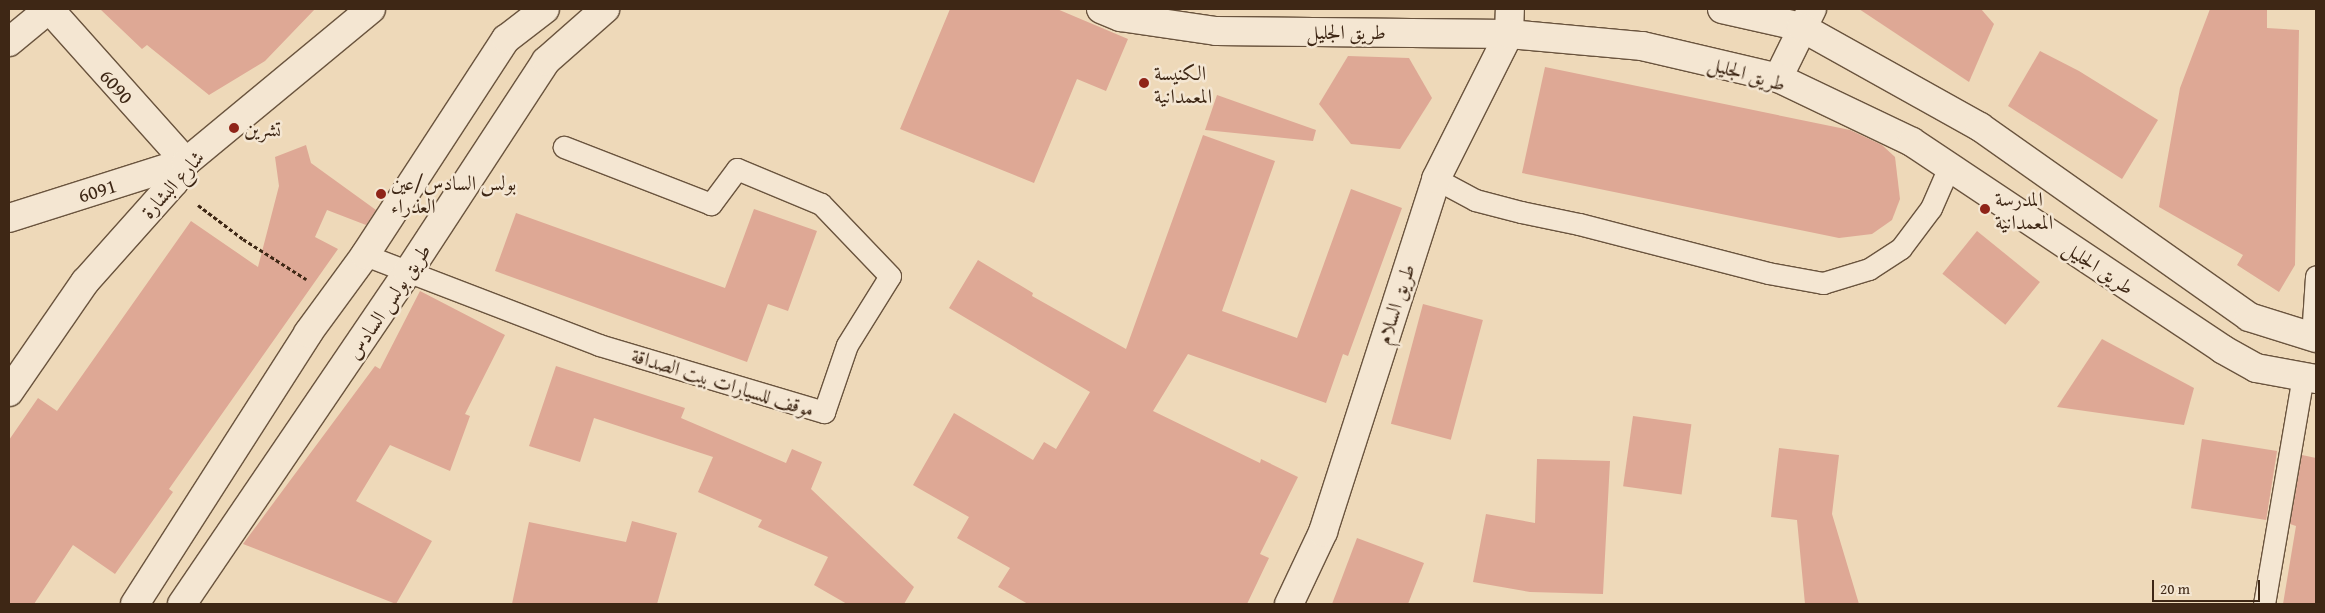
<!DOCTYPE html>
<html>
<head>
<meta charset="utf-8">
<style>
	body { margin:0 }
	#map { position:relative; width:2325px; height:613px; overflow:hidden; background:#eed9b9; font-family:"Gentium Book Plus",Amiri,serif }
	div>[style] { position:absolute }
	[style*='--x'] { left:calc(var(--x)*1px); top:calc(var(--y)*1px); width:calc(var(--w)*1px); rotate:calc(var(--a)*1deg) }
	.building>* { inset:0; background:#dea895; transform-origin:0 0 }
	.path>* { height:3px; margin-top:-1.5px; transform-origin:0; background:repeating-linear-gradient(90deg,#3e2715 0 4px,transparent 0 6.5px) }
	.roads { filter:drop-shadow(1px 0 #6a543e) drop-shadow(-1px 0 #6a543e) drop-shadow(0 1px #6a543e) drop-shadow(0 -1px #6a543e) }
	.service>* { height:21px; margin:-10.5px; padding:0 10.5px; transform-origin:10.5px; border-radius:10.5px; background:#f4e6d2 }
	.minor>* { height:28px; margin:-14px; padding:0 14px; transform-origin:14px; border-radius:14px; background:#f4e6d2 }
	.tertiary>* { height:28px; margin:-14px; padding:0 14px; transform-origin:14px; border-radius:14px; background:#f4e6d2 }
	.dots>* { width:14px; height:14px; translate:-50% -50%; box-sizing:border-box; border:2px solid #f4e6d2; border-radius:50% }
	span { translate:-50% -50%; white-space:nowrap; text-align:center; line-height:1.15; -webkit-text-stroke:5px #f4e6d2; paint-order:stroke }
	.street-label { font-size:20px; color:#3e2715 }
	.poi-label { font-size:20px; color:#3e2715 }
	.left { translate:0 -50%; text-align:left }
	.frame { position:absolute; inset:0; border:10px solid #3e2715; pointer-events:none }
	.scale { position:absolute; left:2152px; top:580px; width:108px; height:22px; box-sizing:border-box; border:2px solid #3e2715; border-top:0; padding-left:6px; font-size:15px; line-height:18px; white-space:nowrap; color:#3e2715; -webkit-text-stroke:4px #f4e6d2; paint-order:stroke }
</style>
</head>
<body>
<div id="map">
	<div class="building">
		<div style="clip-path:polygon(100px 9px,315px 9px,265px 61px,209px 95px,147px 45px,142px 49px)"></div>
		<div style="clip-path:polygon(950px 9px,1057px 9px,1128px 39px,1106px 91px,1077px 79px,1034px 183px,900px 129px)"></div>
		<div style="clip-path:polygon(1859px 9px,1981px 9px,1994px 24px,1969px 82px)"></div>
		<div style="clip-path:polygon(2210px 9px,2267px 9px,2267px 28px,2299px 30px,2295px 265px,2279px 292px,2237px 265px,2243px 255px,2159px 207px,2180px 88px)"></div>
		<div style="clip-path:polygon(2040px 51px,2079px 71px,2158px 120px,2122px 179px,2008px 106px)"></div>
		<div style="clip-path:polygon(1348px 56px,1409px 58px,1432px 98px,1400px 149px,1351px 144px,1319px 104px)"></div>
		<div style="clip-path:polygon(1545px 67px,1850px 130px,1882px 145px,1895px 157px,1900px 199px,1892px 220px,1872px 234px,1839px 238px,1522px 173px)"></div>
		<div style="clip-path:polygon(1217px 95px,1316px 130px,1313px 141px,1205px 130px)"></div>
		<div style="clip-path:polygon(1203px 135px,1275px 161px,1222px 311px,1297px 338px,1351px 189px,1402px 208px,1348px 356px,1343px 354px,1326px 403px,1188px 354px,1153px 411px,1260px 463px,1261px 459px,1298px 477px,1260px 554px,1269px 558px,1247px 604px,1028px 604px,998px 587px,1010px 568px,957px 538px,969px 517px,913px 485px,954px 413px,1033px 460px,1044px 442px,1056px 449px,1090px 392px,949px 308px,978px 260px,1033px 293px,1032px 296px,1126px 349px)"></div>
		<div style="clip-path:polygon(306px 145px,311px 163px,376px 210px,366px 225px,327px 210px,315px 237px,338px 249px,169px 489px,173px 492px,115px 574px,73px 545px,34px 604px,9px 604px,9px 440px,38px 398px,57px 411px,191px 221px,258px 267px,279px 186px,275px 157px)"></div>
		<div style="clip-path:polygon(754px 209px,817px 231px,788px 311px,768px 304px,747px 362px,495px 271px,516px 213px,725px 288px)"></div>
		<div style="left:1977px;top:231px;width:81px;height:55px;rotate:39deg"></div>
		<div style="clip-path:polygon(420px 291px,505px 335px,465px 414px,470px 416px,450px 471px,390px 445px,356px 501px,432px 541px,396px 604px,243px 544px,375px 366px,380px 369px)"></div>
		<div style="left:1423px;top:304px;width:62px;height:124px;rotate:15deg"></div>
		<div style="clip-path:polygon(2102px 339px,2194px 388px,2184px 425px,2057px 407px)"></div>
		<div style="clip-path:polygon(556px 366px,685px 408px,681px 418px,786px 463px,792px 449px,822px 462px,811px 489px,914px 587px,904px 604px,847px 604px,814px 585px,828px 557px,758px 527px,762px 520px,698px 492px,713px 457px,594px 418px,580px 462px,529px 446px)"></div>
		<div style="left:1633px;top:416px;width:59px;height:71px;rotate:8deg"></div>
		<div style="left:2202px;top:439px;width:76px;height:70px;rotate:9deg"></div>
		<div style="clip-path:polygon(1779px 448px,1839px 455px,1832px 514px,1859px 604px,1805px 604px,1797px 520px,1771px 517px)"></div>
		<div style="clip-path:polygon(2302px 455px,2316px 458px,2316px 604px,2283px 604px,2296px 526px,2290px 524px)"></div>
		<div style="clip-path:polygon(1537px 459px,1610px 461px,1603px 594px,1530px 592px,1473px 582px,1486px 514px,1535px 523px)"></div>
		<div style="clip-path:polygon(632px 521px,677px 533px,657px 604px,512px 604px,529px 522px,626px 542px)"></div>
		<div style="clip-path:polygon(1357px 538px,1424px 563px,1408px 604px,1332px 604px)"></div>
	</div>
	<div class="path">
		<div style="--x:198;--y:205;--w:56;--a:37.1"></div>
		<div style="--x:243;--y:239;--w:75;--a:32.4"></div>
	</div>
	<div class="roads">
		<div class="service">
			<div style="--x:1436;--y:179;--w:44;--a:28.3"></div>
			<div style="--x:1475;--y:200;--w:48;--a:14.6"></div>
			<div style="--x:1521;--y:212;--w:59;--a:11.7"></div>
			<div style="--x:1579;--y:224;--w:195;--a:14.5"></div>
			<div style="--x:1768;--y:273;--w:56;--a:10.3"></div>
			<div style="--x:1823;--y:283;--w:48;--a:-16.9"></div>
			<div style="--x:1869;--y:269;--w:38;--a:-33"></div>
			<div style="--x:1901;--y:248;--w:50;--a:-53.1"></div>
			<div style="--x:1931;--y:208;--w:45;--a:-66.3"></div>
			<div style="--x:365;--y:255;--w:251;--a:21"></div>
			<div style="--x:599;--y:345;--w:235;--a:16.6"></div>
			<div style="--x:824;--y:412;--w:71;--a:-71.1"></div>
			<div style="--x:847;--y:345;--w:81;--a:-58.1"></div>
			<div style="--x:890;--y:276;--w:100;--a:-133.8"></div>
			<div style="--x:821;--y:204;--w:91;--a:-157.4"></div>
			<div style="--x:737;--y:169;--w:44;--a:126.6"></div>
			<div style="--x:711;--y:204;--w:158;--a:-158.8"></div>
			<div style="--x:2312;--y:337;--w:61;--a:-86.2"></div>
			<div style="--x:2264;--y:604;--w:231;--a:-80.3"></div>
		</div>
		<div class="minor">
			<div style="--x:9;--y:42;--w:52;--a:-39.5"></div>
			<div style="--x:1778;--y:78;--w:77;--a:-63.8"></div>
			<div style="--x:9;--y:218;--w:186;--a:-17.6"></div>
			<div style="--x:186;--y:162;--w:205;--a:-131.8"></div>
			<div style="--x:9;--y:392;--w:134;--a:-55.4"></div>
			<div style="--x:85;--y:282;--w:134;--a:-48.3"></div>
			<div style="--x:174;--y:182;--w:23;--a:-59"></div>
			<div style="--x:186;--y:162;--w:240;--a:-39.6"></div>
			<div style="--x:1289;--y:604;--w:80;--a:-64.7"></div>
			<div style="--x:1323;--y:532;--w:371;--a:-72.2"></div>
			<div style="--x:1436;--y:179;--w:162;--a:-63.3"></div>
			<div style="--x:1509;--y:34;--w:25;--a:-88"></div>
		</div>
		<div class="tertiary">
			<div style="--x:1101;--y:9;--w:21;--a:23"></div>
			<div style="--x:1120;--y:17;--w:97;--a:8.3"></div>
			<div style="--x:1216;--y:31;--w:293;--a:0.6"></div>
			<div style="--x:1509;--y:34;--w:134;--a:5.2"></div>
			<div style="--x:1642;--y:46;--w:140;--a:13.2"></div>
			<div style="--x:1778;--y:78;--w:148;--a:25.5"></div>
			<div style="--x:1912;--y:142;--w:373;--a:33.7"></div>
			<div style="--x:2222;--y:349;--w:39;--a:29"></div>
			<div style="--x:2256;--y:368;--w:61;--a:10.4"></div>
			<div style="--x:1722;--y:9;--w:81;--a:12.8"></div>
			<div style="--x:1801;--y:27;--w:205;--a:29.2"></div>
			<div style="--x:1980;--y:127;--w:329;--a:35.2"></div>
			<div style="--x:2249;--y:317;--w:70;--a:17.4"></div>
			<div style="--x:135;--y:604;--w:322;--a:-57.4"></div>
			<div style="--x:308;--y:333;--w:97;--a:-53.8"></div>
			<div style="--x:365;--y:255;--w:258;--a:-56.9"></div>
			<div style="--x:506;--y:39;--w:49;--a:-37.6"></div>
			<div style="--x:182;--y:604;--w:402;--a:-55.8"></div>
			<div style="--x:408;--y:272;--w:252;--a:-56.8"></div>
			<div style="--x:546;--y:61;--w:79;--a:-41.4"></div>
		</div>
	</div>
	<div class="dots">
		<div style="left:1144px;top:83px;background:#8f2418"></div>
		<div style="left:234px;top:128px;background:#8f2418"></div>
		<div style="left:381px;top:194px;background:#8f2418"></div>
		<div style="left:1985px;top:209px;background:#8f2418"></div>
	</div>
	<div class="street-label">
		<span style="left:1346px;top:31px">طريق الجليل</span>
		<span style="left:1747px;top:73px;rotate:16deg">طريق الجليل</span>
		<span style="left:117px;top:86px;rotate:48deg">6090</span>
		<span style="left:172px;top:184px;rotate:-48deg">شارع البشارة</span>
		<span style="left:97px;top:190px;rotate:-17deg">6091</span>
		<span style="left:2099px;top:267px;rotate:34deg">طريق الجليل</span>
		<span style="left:388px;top:301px;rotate:-56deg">طريق بولس السادس</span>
		<span style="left:1395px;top:304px;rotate:-72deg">طريق السلام</span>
		<span style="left:723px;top:382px;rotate:17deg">موقف للسيارات بيت الصداقة</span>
	</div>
	<div class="poi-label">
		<span class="left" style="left:1154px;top:84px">الكنيسة<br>المعمدانية</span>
		<span class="left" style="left:244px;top:128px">تشرين</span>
		<span class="left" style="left:391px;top:194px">بولس السادس/عين<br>العذراء</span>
		<span class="left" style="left:1995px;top:210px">المدرسة<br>المعمدانية</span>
	</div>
	<div class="frame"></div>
	<div class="scale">20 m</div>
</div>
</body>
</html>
